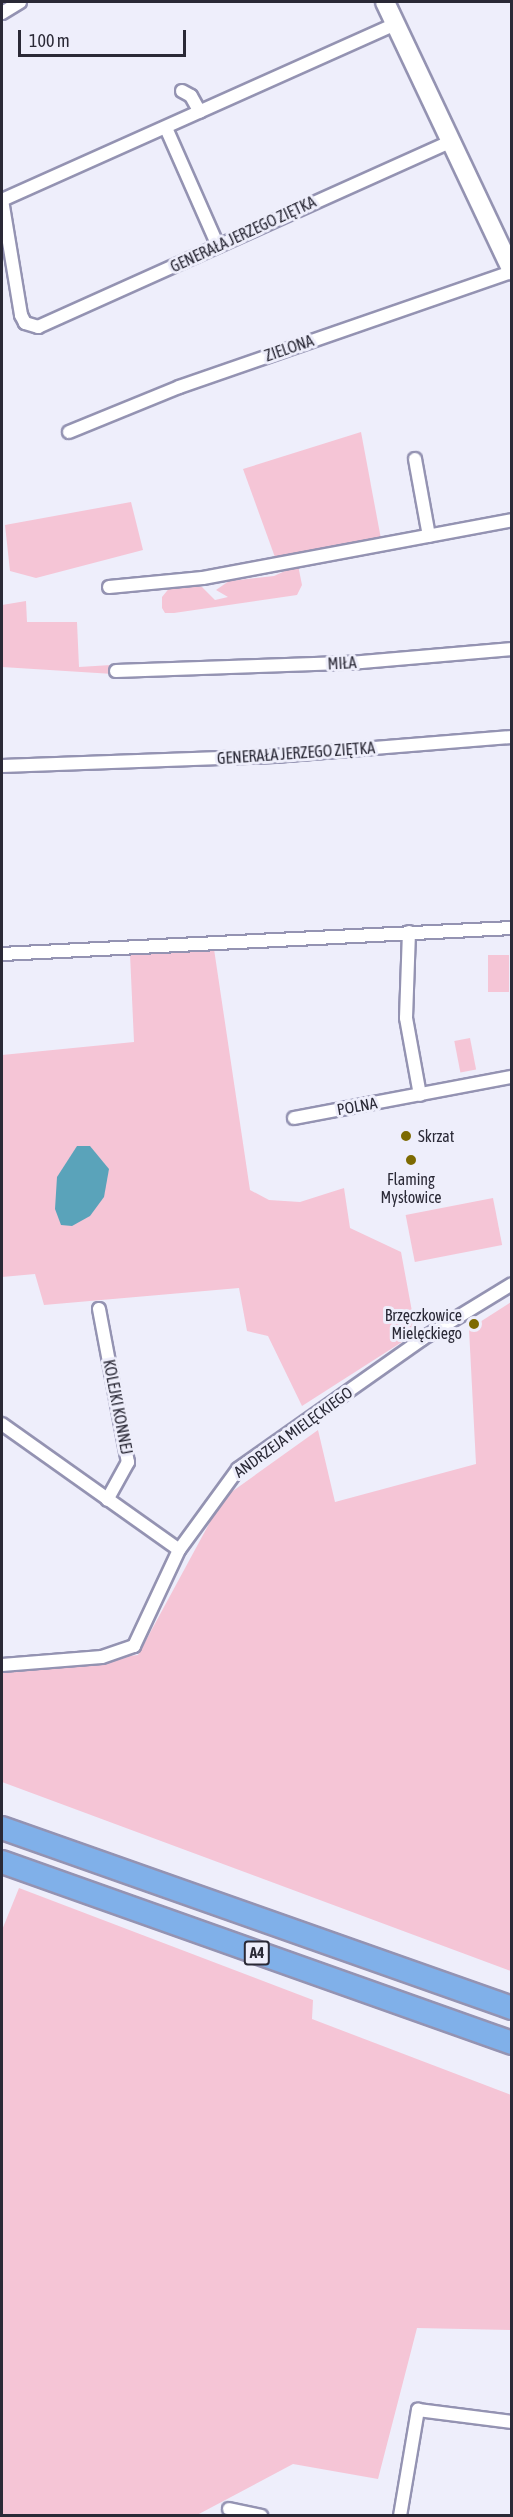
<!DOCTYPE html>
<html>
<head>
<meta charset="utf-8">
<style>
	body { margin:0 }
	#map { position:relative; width:513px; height:2517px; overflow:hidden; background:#eeeefb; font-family:"Asap Condensed",sans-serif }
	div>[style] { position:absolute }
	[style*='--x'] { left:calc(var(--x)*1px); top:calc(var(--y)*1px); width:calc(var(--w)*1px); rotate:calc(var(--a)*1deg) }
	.green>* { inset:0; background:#f5c5d6; transform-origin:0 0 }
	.water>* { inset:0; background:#5aa3ba }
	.roads { filter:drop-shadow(2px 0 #9493b2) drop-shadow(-2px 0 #9493b2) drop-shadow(0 2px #9493b2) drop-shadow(0 -2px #9493b2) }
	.minor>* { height:12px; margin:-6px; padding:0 6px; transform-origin:6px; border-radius:6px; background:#fff }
	.secondary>* { height:18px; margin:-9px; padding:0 9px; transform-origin:9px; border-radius:9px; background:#fff }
	.motorway>* { height:22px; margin:-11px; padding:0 11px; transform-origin:11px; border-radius:11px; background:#80b0e9 }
	.dots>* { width:16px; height:16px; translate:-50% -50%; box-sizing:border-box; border:3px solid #eeeefb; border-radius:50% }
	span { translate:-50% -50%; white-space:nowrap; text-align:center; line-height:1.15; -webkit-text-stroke:6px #eeeefb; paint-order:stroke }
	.shield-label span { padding:2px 4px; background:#eeeefb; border:2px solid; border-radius:4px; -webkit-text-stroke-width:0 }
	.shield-label { font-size:15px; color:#2a2936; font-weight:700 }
	.street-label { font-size:16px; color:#2a2936 }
	.poi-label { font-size:16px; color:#2a2936 }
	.left { translate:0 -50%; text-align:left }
	.right { translate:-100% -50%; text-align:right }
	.frame { position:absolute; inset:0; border:3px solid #2a2936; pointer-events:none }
	.scale { position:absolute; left:18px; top:30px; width:168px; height:27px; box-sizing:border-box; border:3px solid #2a2936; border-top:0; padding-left:8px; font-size:18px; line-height:21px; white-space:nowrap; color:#2a2936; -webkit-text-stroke:4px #eeeefb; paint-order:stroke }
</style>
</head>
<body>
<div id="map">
	<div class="green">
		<div style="clip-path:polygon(361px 432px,381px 539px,276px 560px,243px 469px)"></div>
		<div style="clip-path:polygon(131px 502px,143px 550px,36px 578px,10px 571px,5px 525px)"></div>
		<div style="clip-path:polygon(298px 565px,302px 585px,297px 595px,174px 613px,165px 613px,162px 608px,162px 597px,171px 586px,202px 587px,215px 600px,228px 597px,216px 590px,229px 581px,274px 576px)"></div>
		<div style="clip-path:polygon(26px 601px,27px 622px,77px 622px,79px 667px,127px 664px,113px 674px,2px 667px,2px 605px)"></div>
		<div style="clip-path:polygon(214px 949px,250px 1190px,269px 1200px,300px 1202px,344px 1188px,350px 1228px,401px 1252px,416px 1333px,302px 1406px,268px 1336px,247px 1331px,239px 1288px,44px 1305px,35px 1274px,2px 1277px,2px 1055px,134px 1042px,130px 954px)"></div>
		<div style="left:488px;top:955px;width:21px;height:37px"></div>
		<div style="left:470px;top:1038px;width:32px;height:16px;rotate:79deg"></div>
		<div style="left:493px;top:1198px;width:48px;height:89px;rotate:79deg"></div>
		<div style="clip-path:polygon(511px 1302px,511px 1971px,2px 1782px,2px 1670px,138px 1655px,223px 1498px,318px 1430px,335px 1502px,476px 1464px,469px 1329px)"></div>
		<div style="clip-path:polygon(19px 1888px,313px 2000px,312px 2019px,511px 2095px,511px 2330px,417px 2328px,378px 2479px,293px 2464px,197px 2515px,2px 2515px,2px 1930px)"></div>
	</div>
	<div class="water">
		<div style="clip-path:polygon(77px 1146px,90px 1146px,109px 1169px,104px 1197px,90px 1216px,72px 1226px,61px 1225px,55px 1209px,57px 1177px)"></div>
	</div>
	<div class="roads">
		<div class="minor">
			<div style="--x:2;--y:13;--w:21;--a:-31"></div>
			<div style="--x:182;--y:91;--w:10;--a:29"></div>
			<div style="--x:191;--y:96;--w:18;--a:61"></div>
			<div style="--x:166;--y:128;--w:129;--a:66.2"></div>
			<div style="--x:2;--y:200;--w:117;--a:80.6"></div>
			<div style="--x:21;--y:315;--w:9;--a:63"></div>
			<div style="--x:25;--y:323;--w:14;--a:17"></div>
			<div style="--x:38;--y:327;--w:452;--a:-24.2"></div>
			<div style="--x:2;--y:200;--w:431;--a:-24.1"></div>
			<div style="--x:69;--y:432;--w:119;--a:-22.2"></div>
			<div style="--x:179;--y:387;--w:352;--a:-19.1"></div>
			<div style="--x:415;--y:459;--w:78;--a:79.7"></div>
			<div style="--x:109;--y:587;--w:94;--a:-5.5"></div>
			<div style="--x:203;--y:578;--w:314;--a:-10.6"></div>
			<div style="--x:116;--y:671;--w:234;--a:-2"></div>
			<div style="--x:350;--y:663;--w:163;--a:-4.9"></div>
			<div style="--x:2;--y:766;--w:273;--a:-2.1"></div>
			<div style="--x:275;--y:756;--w:238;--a:-4.6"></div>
			<div style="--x:409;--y:932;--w:86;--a:92"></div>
			<div style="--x:406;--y:1018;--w:78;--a:79.7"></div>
			<div style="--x:2;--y:954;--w:511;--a:-2.92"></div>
			<div style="--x:294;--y:1118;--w:222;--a:-10.7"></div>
			<div style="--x:99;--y:1309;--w:156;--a:79.3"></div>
			<div style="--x:128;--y:1462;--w:43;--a:118.9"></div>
			<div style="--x:2;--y:1424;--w:217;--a:35.4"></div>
			<div style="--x:2;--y:1665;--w:100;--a:-4.6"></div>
			<div style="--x:102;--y:1657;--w:34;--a:-19"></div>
			<div style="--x:134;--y:1646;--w:106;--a:-64.9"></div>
			<div style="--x:179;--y:1550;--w:100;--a:-53.9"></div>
			<div style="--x:238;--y:1469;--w:225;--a:-35.2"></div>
			<div style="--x:422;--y:1339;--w:105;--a:-31.4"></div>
			<div style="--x:229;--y:2509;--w:33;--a:12"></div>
			<div style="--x:400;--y:2516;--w:108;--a:-80.4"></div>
			<div style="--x:418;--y:2410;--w:95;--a:7.3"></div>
		</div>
		<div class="secondary">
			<div style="--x:385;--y:2;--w:297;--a:64.7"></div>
		</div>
		<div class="motorway">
			<div style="--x:2;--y:1828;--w:541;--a:19.44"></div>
			<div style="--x:2;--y:1862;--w:541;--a:19.54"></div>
		</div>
	</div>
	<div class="dots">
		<div style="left:406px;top:1136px;background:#7d6a01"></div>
		<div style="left:411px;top:1160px;background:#7d6a01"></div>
		<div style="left:474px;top:1324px;background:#7d6a01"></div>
	</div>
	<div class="shield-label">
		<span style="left:257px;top:1953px">A4</span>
	</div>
	<div class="street-label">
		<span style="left:243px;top:234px;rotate:-25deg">GENERAŁA JERZEGO ZIĘTKA</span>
		<span style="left:289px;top:348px;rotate:-19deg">ZIELONA</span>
		<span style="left:342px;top:663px;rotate:-3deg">MIŁA</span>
		<span style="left:296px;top:753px;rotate:-4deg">GENERAŁA JERZEGO ZIĘTKA</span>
		<span style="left:357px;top:1106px;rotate:-10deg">POLNA</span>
		<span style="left:118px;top:1407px;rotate:79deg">KOLEJKI KONNEJ</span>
		<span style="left:293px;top:1432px;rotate:-36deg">ANDRZEJA MIELĘCKIEGO</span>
	</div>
	<div class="poi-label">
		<span class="left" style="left:418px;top:1136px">Skrzat</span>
		<span style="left:411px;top:1188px">Flaming<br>Mysłowice</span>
		<span class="right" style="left:462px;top:1324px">Brzęczkowice<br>Mielęckiego</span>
	</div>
	<div class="frame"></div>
	<div class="scale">100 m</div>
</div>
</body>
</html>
